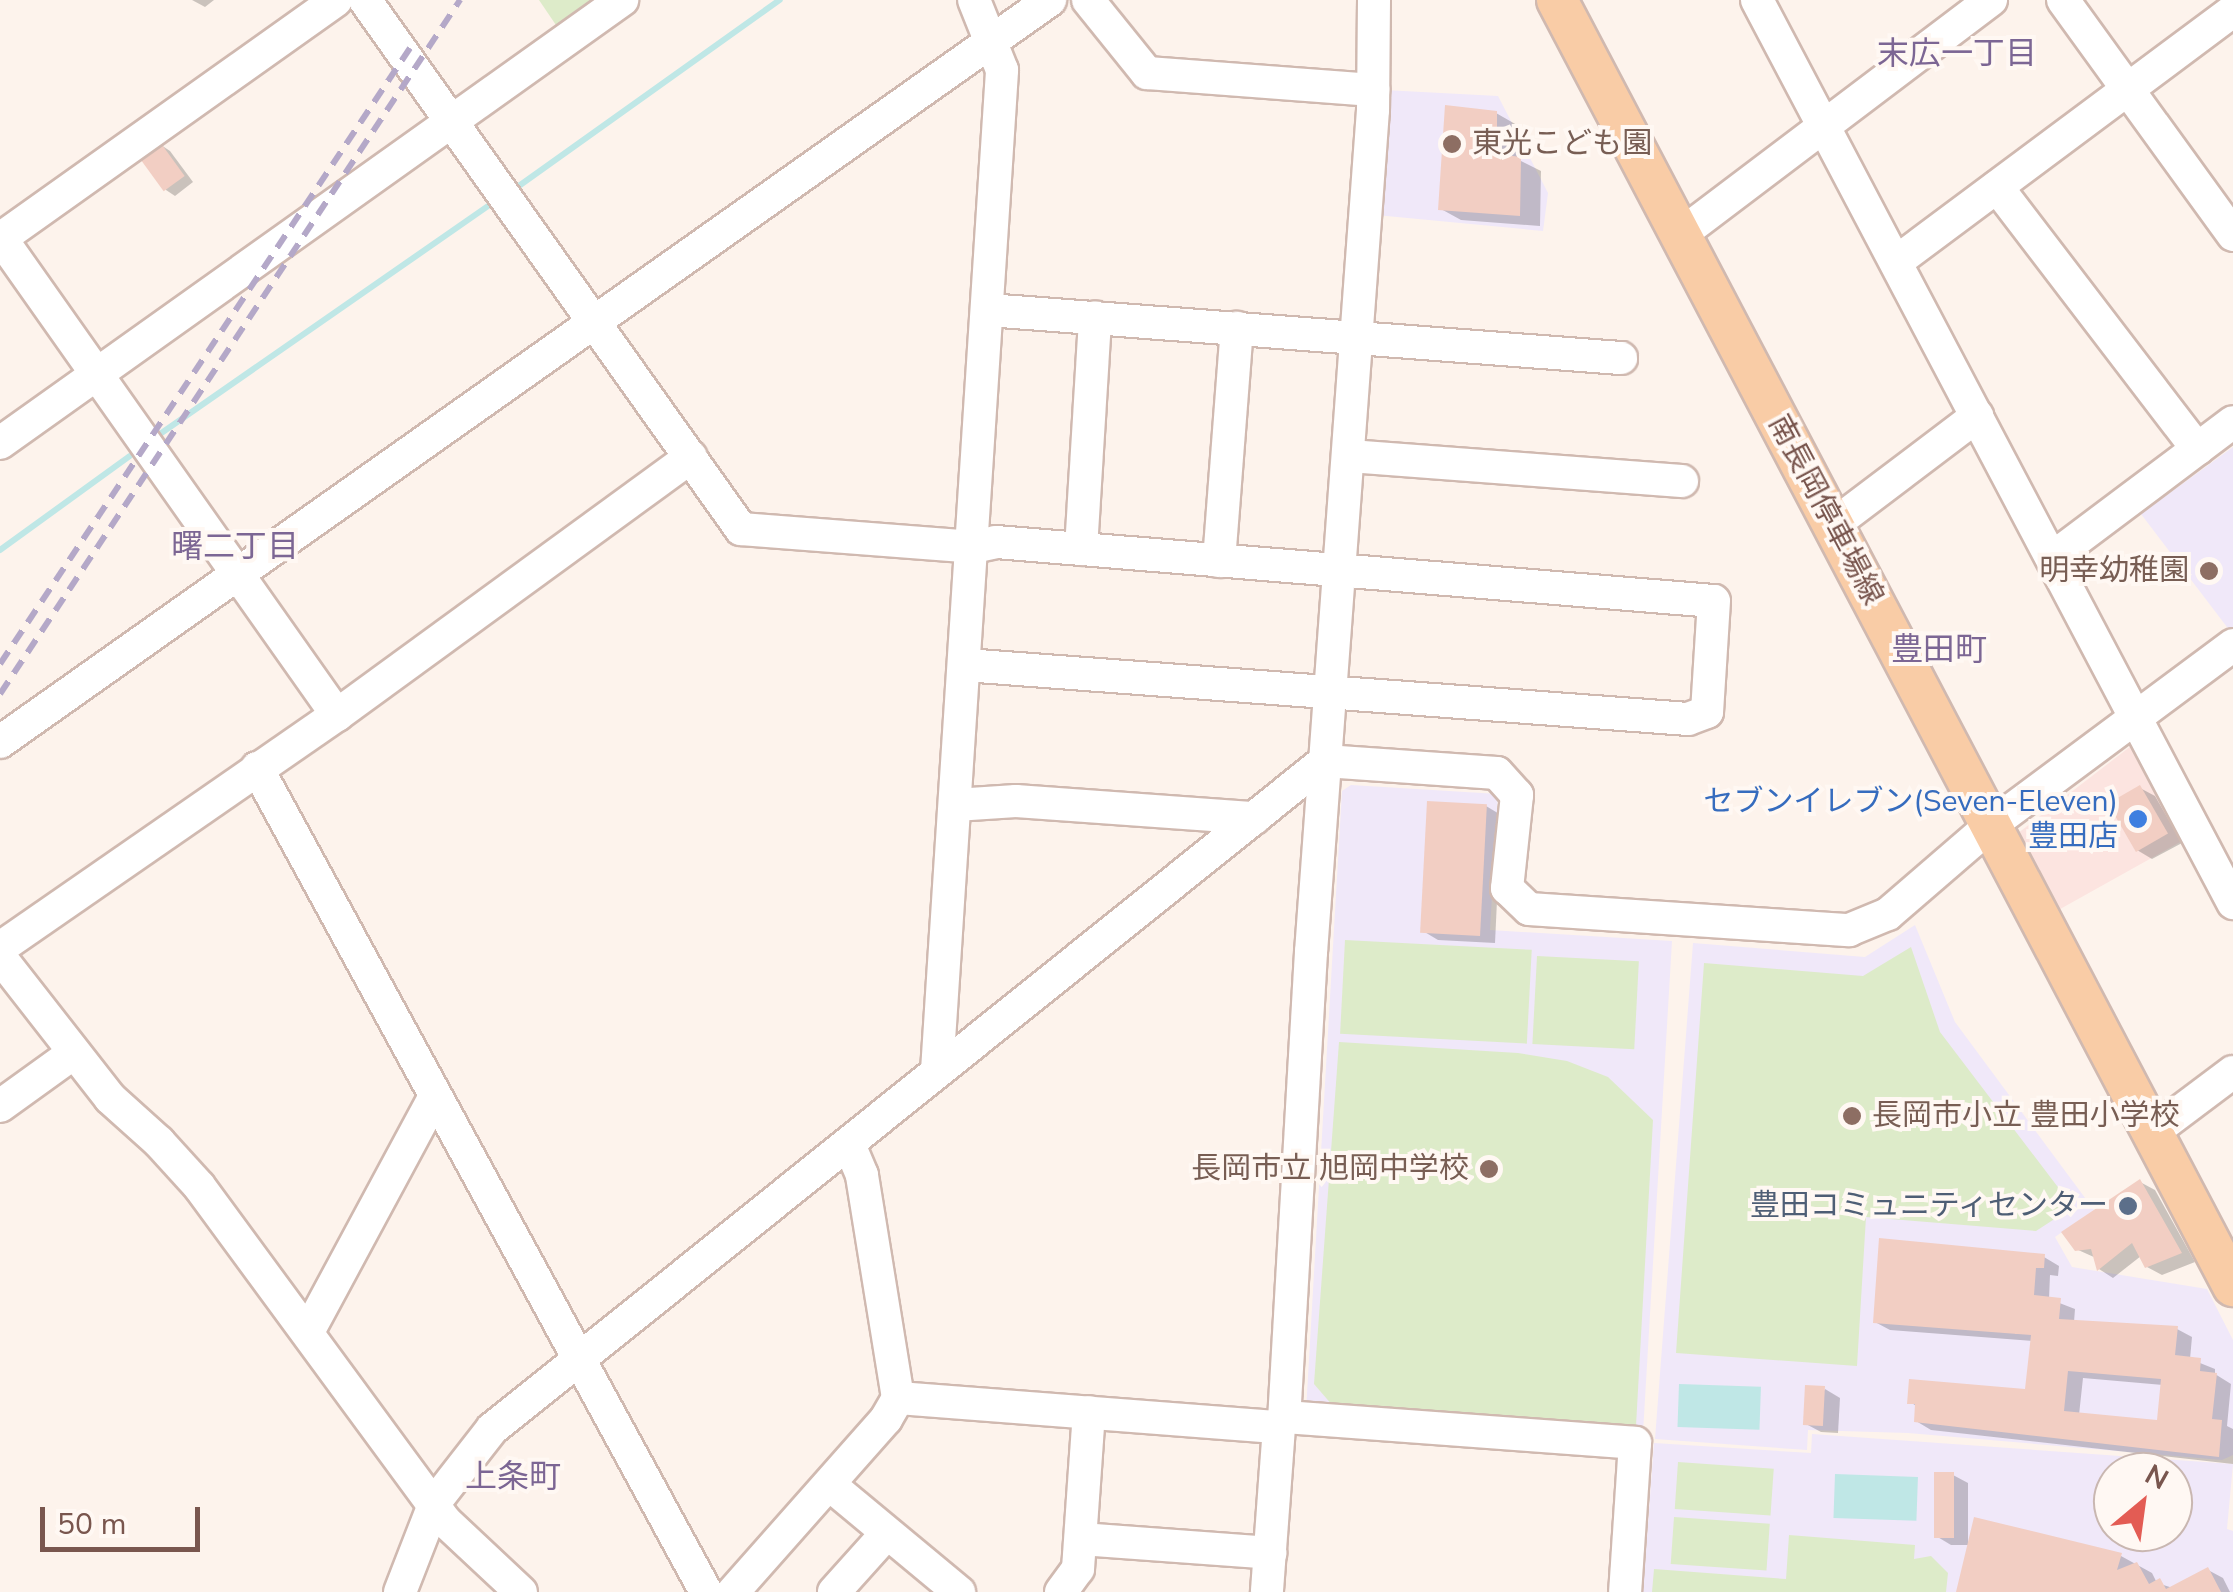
<!DOCTYPE html>
<html>
<head>
<meta charset="utf-8">
<style>
	body { margin:0 }
	#map { position:relative; width:2233px; height:1592px; overflow:hidden; background:#fdf3ec; font-family:"Nunito Sans","Noto Sans JP",sans-serif }
	div>[style] { position:absolute }
	[style*='--x'] { left:calc(var(--x)*1px); top:calc(var(--y)*1px); width:calc(var(--w)*1px); rotate:calc(var(--a)*1deg) }
	.commercial>* { inset:0; background:#fce4e0 }
	.education>* { inset:0; background:#f0e8f9 }
	.green>* { inset:0; background:#ddebc9; transform-origin:0 0 }
	.water>* { inset:0; background:#bfe7e6; transform-origin:0 0 }
	.shadow>* { inset:0; background:#0003 }
	.stream>* { height:6px; margin:-3px; padding:0 3px; transform-origin:3px; border-radius:3px; background:#bfe7e6 }
	.building>* { inset:0; background:#f2cec3; transform-origin:0 0 }
	.roads { filter:drop-shadow(2px 0 #d0b9b0) drop-shadow(-2px 0 #d0b9b0) drop-shadow(0 2px #d0b9b0) drop-shadow(0 -2px #d0b9b0) }
	.minor>* { height:32px; margin:-16px; padding:0 16px; transform-origin:16px; border-radius:16px; background:#fff }
	.major>* { height:40px; margin:-20px; padding:0 20px; transform-origin:20px; border-radius:20px; background:#f9cca6 }
	.rail>* { height:6px; margin-top:-3px; transform-origin:0; background:repeating-linear-gradient(90deg,#b4a8c8 0 15px,transparent 0 25px) }
	.dots>* { width:28px; height:28px; translate:-50% -50%; box-sizing:border-box; border:5px solid #fff8f3; border-radius:50% }
	span { translate:-50% -50%; white-space:nowrap; text-align:center; line-height:1.15; -webkit-text-stroke:8px #fff8f3; paint-order:stroke }
	.education-label { font-size:30px; color:#785e54 }
	.left { translate:0 -50%; text-align:left }
	.right { translate:-100% -50%; text-align:right }
	.street-label { font-size:30px; color:#79564e }
	.shop-label { font-size:30px; color:#366cbe }
	.service-label { font-size:30px; color:#4e5e75 }
	.neighbourhood-label { font-size:32px; color:#7c6694 }
	.north { position:absolute; left:2093px; top:1452px; width:100px; height:100px; box-sizing:border-box; background:#fff8f3; border:2px solid #c9b7b1; border-radius:50%; rotate:29deg; font-size:28px; font-weight:700; line-height:40px; text-align:center; color:#79564e }
	.north::after { content:''; display:block; margin:auto; width:35px; height:45px; background:#e35c54; clip-path:polygon(50% 0,100% 100%,50% 72%,0 100%) }
	.scale { position:absolute; left:40px; top:1507px; width:160px; height:45px; box-sizing:border-box; border:5px solid #79564e; border-top:0; padding-left:12px; font-size:30px; line-height:35px; white-space:nowrap; color:#79564e; -webkit-text-stroke:8px #fff8f3; paint-order:stroke }
</style>
</head>
<body>
<div id="map">
	<div class="commercial">
		<div style="clip-path:polygon(2131px 746px,2182px 841px,2053px 913px,2013px 837px)"></div>
	</div>
	<div class="education">
		<div style="clip-path:polygon(1384px 90px,1498px 96px,1548px 193px,1543px 231px,1376px 215px)"></div>
		<div style="clip-path:polygon(2233px 447px,2233px 629px,2230px 631px,2141px 514px)"></div>
		<div style="clip-path:polygon(1351px 785px,1498px 794px,1490px 930px,1672px 941px,1643px 1433px,1306px 1411px,1342px 791px)"></div>
		<div style="clip-path:polygon(1915px 925px,1955px 1022px,2094px 1210px,2055px 1237px,2072px 1267px,2207px 1289px,2233px 1340px,2233px 1455px,2222px 1460px,1908px 1433px,1808px 1430px,1807px 1450px,1655px 1439px,1693px 943px,1865px 957px)"></div>
		<div style="clip-path:polygon(evenodd,1812px 1434px,2233px 1464px,2227px 1529px,2233px 1531px,2233px 1592px,1643px 1592px,1654px 1443px,1811px 1453px,1812px 1434px,2113px 1472px,2173px 1472px,2173px 1532px,2113px 1532px,2113px 1472px)"></div>
	</div>
	<div class="green">
		<div style="clip-path:polygon(539px 0,604px 0,560px 31px)"></div>
		<div style="left:1345px;top:940px;width:187px;height:94px;rotate:3deg"></div>
		<div style="clip-path:polygon(1911px 947px,1940px 1032px,2073px 1207px,2036px 1231px,1866px 1217px,1857px 1366px,1676px 1353px,1704px 963px,1863px 976px)"></div>
		<div style="left:1537px;top:956px;width:102px;height:88px;rotate:3deg"></div>
		<div style="clip-path:polygon(1339px 1042px,1518px 1053px,1567px 1061px,1608px 1077px,1653px 1120px,1636px 1426px,1333px 1406px,1314px 1384px)"></div>
		<div style="left:1678px;top:1462px;width:96px;height:47px;rotate:4deg"></div>
		<div style="left:1674px;top:1517px;width:96px;height:47px;rotate:4deg"></div>
		<div style="clip-path:polygon(1789px 1535px,1915px 1545px,1914px 1559px,1931px 1556px,1948px 1573px,1946px 1592px,1652px 1592px,1654px 1569px,1786px 1579px)"></div>
	</div>
	<div class="water">
		<div style="left:1679px;top:1384px;width:82px;height:43px;rotate:2deg"></div>
		<div style="left:1835px;top:1474px;width:83px;height:44px;rotate:2deg"></div>
	</div>
	<div class="shadow">
		<div style="clip-path:polygon(192px 0,214px 0,205px 7px)"></div>
		<div style="clip-path:polygon(1496px 113px,1517px 125px,1517px 159px,1541px 171px,1540px 226px,1461px 220px,1441px 209px)"></div>
		<div style="clip-path:polygon(161px 145px,170px 151px,193px 182px,175px 196px,166px 190px)"></div>
		<div style="clip-path:polygon(2140px 788px,2155px 796px,2182px 843px,2152px 859px,2137px 850px)"></div>
		<div style="clip-path:polygon(1486px 806px,1501px 815px,1495px 943px,1438px 940px,1423px 931px)"></div>
		<div style="clip-path:polygon(2140px 1182px,2155px 1190px,2195px 1262px,2162px 1275px,2147px 1267px,2141px 1256px,2113px 1278px,2099px 1269px,2096px 1258px,2076px 1249px)"></div>
		<div style="clip-path:polygon(evenodd,2044px 1257px,2059px 1266px,2058px 1276px,2050px 1275px,2049px 1299px,2075px 1309px,2074px 1322px,2177px 1329px,2192px 1337px,2190px 1359px,2215px 1369px,2215px 1374px,2231px 1384px,2227px 1426px,2233px 1429px,2233px 1464px,1931px 1430px,1916px 1421px,1918px 1407px,1910px 1402px,2028px 1392px,2033px 1341px,1890px 1330px,1875px 1322px,2044px 1257px,2083px 1378px,2163px 1385px,2159px 1423px,2079px 1415px,2083px 1378px)"></div>
		<div style="clip-path:polygon(1825px 1389px,1840px 1398px,1838px 1433px,1821px 1432px,1806px 1424px)"></div>
		<div style="clip-path:polygon(1953px 1475px,1968px 1483px,1968px 1545px,1951px 1545px,1936px 1536px)"></div>
		<div style="clip-path:polygon(2121px 1556px,2152px 1573px,2157px 1583px,2173px 1588px,2208px 1570px,2223px 1578px,2230px 1592px,1959px 1592px)"></div>
	</div>
	<div class="stream">
		<div style="--x:516;--y:188;--w:324;--a:-35.5"></div>
		<div style="--x:160;--y:434;--w:408;--a:-34.8"></div>
		<div style="--x:0;--y:550;--w:160;--a:-35.9"></div>
	</div>
	<div class="building">
		<div style="clip-path:polygon(1445px 105px,1497px 111px,1497px 154px,1521px 157px,1520px 216px,1438px 210px)"></div>
		<div style="left:160px;top:142px;width:42px;height:26px;rotate:54deg"></div>
		<div style="left:2140px;top:785px;width:56px;height:37px;rotate:60deg"></div>
		<div style="left:1427px;top:801px;width:60px;height:132px;rotate:3deg"></div>
		<div style="clip-path:polygon(2140px 1179px,2182px 1253px,2145px 1268px,2132px 1243px,2097px 1271px,2091px 1249px,2075px 1251px,2061px 1232px)"></div>
		<div style="clip-path:polygon(evenodd,1879px 1238px,2045px 1254px,2044px 1268px,2036px 1268px,2034px 1295px,2061px 1298px,2059px 1319px,2178px 1326px,2175px 1355px,2201px 1358px,2200px 1371px,2217px 1373px,2212px 1419px,2222px 1420px,2219px 1457px,1914px 1422px,1915px 1404px,1907px 1404px,1909px 1379px,2025px 1389px,2031px 1335px,1873px 1323px,1879px 1238px,2068px 1371px,2161px 1379px,2157px 1420px,2064px 1411px,2068px 1371px)"></div>
		<div style="left:1805px;top:1385px;width:20px;height:40px;rotate:3deg"></div>
		<div style="left:1934px;top:1472px;width:20px;height:66px"></div>
		<div style="clip-path:polygon(1974px 1517px,2122px 1553px,2117px 1570px,2137px 1562px,2149px 1584px,2160px 1578px,2166px 1589px,2208px 1567px,2221px 1592px,1956px 1592px)"></div>
	</div>
	<div class="roads">
		<div class="minor">
			<div style="--x:365;--y:0;--w:649;--a:54.6"></div>
			<div style="--x:741;--y:529;--w:233;--a:4.4"></div>
			<div style="--x:973;--y:547;--w:24;--a:-12"></div>
			<div style="--x:996;--y:542;--w:720;--a:4.7"></div>
			<div style="--x:1714;--y:601;--w:111;--a:93.6"></div>
			<div style="--x:1707;--y:712;--w:20;--a:160"></div>
			<div style="--x:1688;--y:719;--w:725;--a:-175.73"></div>
			<div style="--x:1088;--y:0;--w:94;--a:51.1"></div>
			<div style="--x:1147;--y:73;--w:227;--a:4.3"></div>
			<div style="--x:1374;--y:0;--w:110;--a:90.5"></div>
			<div style="--x:1373;--y:110;--w:844;--a:94.21"></div>
			<div style="--x:1311;--y:952;--w:466;--a:93.3"></div>
			<div style="--x:1284;--y:1417;--w:352;--a:4.2"></div>
			<div style="--x:1635;--y:1443;--w:149;--a:93.8"></div>
			<div style="--x:1757;--y:0;--w:1021;--a:62.2"></div>
			<div style="--x:2063;--y:0;--w:290;--a:54.1"></div>
			<div style="--x:1997;--y:187;--w:330;--a:52.6"></div>
			<div style="--x:1680;--y:235;--w:390;--a:-37.1"></div>
			<div style="--x:0;--y:237;--w:585;--a:54.82"></div>
			<div style="--x:0;--y:239;--w:412;--a:-35.4"></div>
			<div style="--x:1896;--y:262;--w:420;--a:-36.7"></div>
			<div style="--x:988;--y:310;--w:635;--a:4.34"></div>
			<div style="--x:0;--y:443;--w:764;--a:-35.46"></div>
			<div style="--x:1349;--y:456;--w:334;--a:4.3"></div>
			<div style="--x:1833;--y:525;--w:181;--a:-37.1"></div>
			<div style="--x:1081;--y:549;--w:232;--a:-86.5"></div>
			<div style="--x:2052;--y:558;--w:226;--a:-36.9"></div>
			<div style="--x:1219;--y:561;--w:234;--a:-85.6"></div>
			<div style="--x:0;--y:742;--w:1286;--a:-35.25"></div>
			<div style="--x:257;--y:768;--w:938;--a:61.41"></div>
			<div style="--x:955;--y:805;--w:61;--a:-3.8"></div>
			<div style="--x:1016;--y:801;--w:239;--a:4.1"></div>
			<div style="--x:0;--y:948;--w:410;--a:-34.7"></div>
			<div style="--x:337;--y:715;--w:438;--a:-36.1"></div>
			<div style="--x:0;--y:957;--w:179;--a:52"></div>
			<div style="--x:110;--y:1098;--w:66;--a:41.9"></div>
			<div style="--x:159;--y:1142;--w:59;--a:47.7"></div>
			<div style="--x:199;--y:1186;--w:416;--a:53.7"></div>
			<div style="--x:445;--y:1521;--w:104;--a:43.1"></div>
			<div style="--x:937;--y:1071;--w:1003;--a:-86.28"></div>
			<div style="--x:1002;--y:70;--w:75;--a:-111.8"></div>
			<div style="--x:0;--y:1106;--w:89;--a:-35.8"></div>
			<div style="--x:2153;--y:1132;--w:100;--a:-36.9"></div>
			<div style="--x:308;--y:1332;--w:268;--a:-61.7"></div>
			<div style="--x:898;--y:1398;--w:382;--a:4.4"></div>
			<div style="--x:1279;--y:1427;--w:165;--a:94.2"></div>
			<div style="--x:830;--y:1485;--w:168;--a:39.7"></div>
			<div style="--x:1081;--y:1539;--w:190;--a:4.2"></div>
			<div style="--x:400;--y:1592;--w:97;--a:-68.7"></div>
			<div style="--x:435;--y:1502;--w:93;--a:-52"></div>
			<div style="--x:492;--y:1429;--w:1068;--a:-38.73"></div>
			<div style="--x:1325;--y:761;--w:172;--a:4"></div>
			<div style="--x:1497;--y:773;--w:30;--a:48"></div>
			<div style="--x:1517;--y:795;--w:94;--a:96.1"></div>
			<div style="--x:1507;--y:888;--w:30;--a:44"></div>
			<div style="--x:1529;--y:909;--w:321;--a:3.8"></div>
			<div style="--x:1849;--y:930;--w:42;--a:-22.3"></div>
			<div style="--x:1888;--y:914;--w:136;--a:-40.8"></div>
			<div style="--x:1991;--y:825;--w:302;--a:-36.6"></div>
			<div style="--x:733;--y:1592;--w:231;--a:-48.5"></div>
			<div style="--x:886;--y:1419;--w:24;--a:-60"></div>
			<div style="--x:898;--y:1398;--w:226;--a:-99.2"></div>
			<div style="--x:862;--y:1175;--w:33;--a:-113"></div>
			<div style="--x:834;--y:1592;--w:79;--a:-48.1"></div>
			<div style="--x:1061;--y:1592;--w:29;--a:-54"></div>
			<div style="--x:1078;--y:1569;--w:157;--a:-86"></div>
		</div>
		<div class="major">
			<div style="--x:1557;--y:0;--w:1453;--a:62.27"></div>
		</div>
	</div>
	<div class="rail">
		<div style="--x:0;--y:664;--w:740;--a:-56.35"></div>
		<div style="--x:0;--y:694;--w:833;--a:-56.46"></div>
	</div>
	<div class="dots">
		<div style="left:1452px;top:144px;background:#8d6e63"></div>
		<div style="left:2209px;top:571px;background:#8d6e63"></div>
		<div style="left:2138px;top:819px;background:#3f7fe0"></div>
		<div style="left:1852px;top:1116px;background:#8d6e63"></div>
		<div style="left:1489px;top:1169px;background:#8d6e63"></div>
		<div style="left:2128px;top:1206px;background:#5c6f8a"></div>
	</div>
	<div class="education-label">
		<span class="left" style="left:1472px;top:144px">東光こども園</span>
		<span class="right" style="left:2189px;top:571px">明幸幼稚園</span>
		<span class="left" style="left:1872px;top:1116px">長岡市小立 豊田小学校</span>
		<span class="right" style="left:1469px;top:1169px">長岡市立 旭岡中学校</span>
	</div>
	<div class="street-label">
		<span style="left:1825px;top:510px;rotate:62deg">南長岡停車場線</span>
	</div>
	<div class="shop-label">
		<span class="right" style="left:2118px;top:819px">セブンイレブン(Seven-Eleven)<br>豊田店</span>
	</div>
	<div class="service-label">
		<span class="right" style="left:2108px;top:1206px">豊田コミュニティセンター</span>
	</div>
	<div class="neighbourhood-label">
		<span style="left:1957px;top:54px">末広一丁目</span>
		<span style="left:235px;top:547px">曙二丁目</span>
		<span style="left:1939px;top:650px">豊田町</span>
		<span style="left:513px;top:1477px">上条町</span>
	</div>
	<div class="north">N</div>
	<div class="scale">50 m</div>
</div>
</body>
</html>
